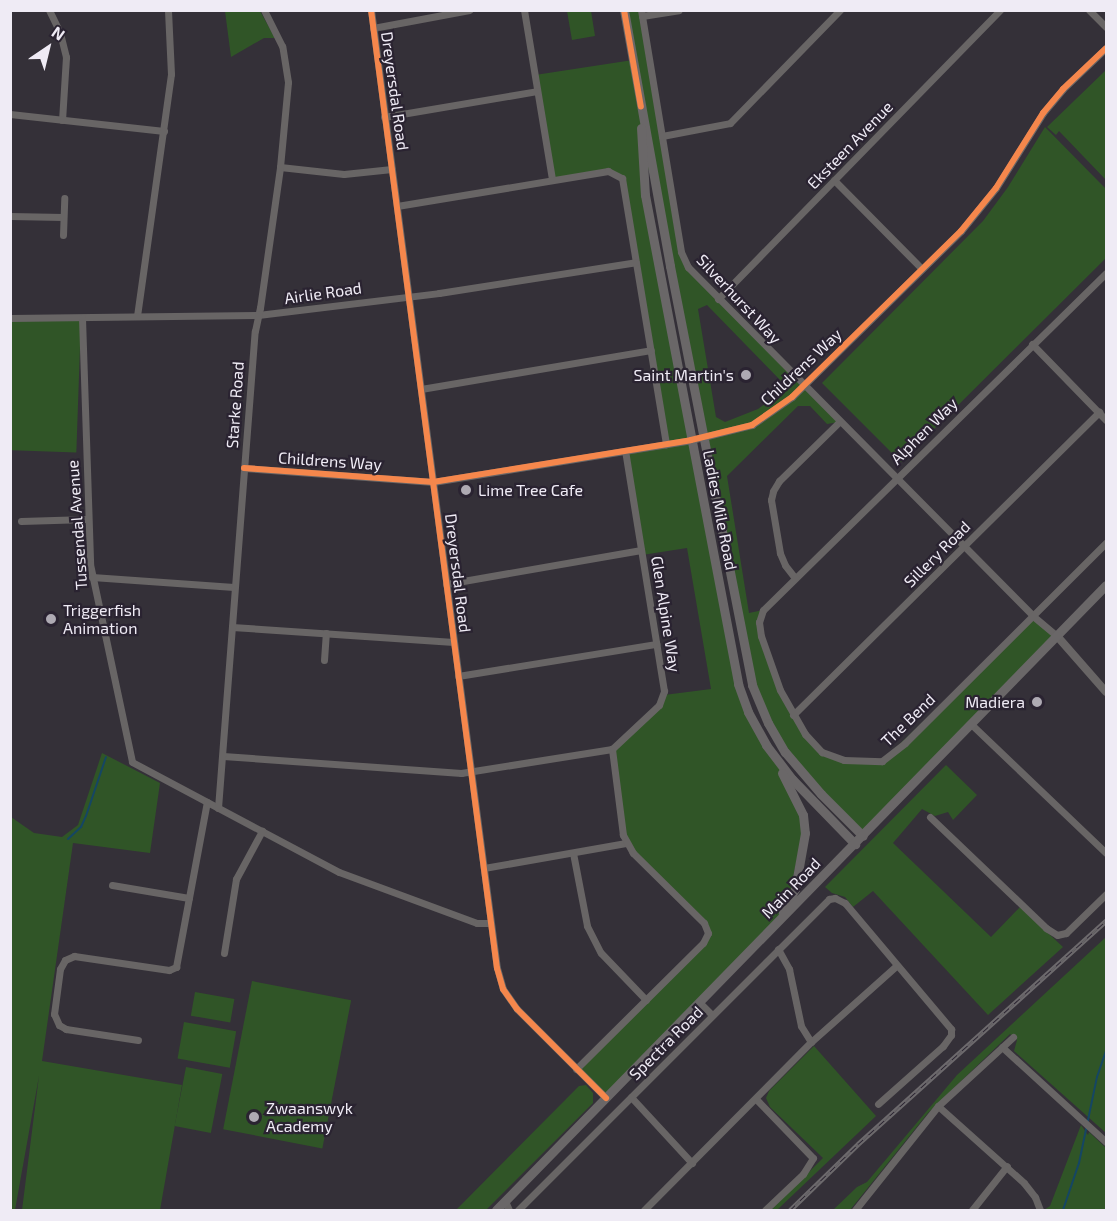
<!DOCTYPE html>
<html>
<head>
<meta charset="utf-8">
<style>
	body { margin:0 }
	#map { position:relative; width:1117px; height:1221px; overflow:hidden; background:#343038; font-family:"Exo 2",sans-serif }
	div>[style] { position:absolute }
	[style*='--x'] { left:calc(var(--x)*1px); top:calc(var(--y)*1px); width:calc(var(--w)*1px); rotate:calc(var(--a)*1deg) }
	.green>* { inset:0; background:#305527; transform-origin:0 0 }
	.stream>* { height:2px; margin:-1px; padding:0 1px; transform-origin:1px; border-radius:1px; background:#154664 }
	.minor>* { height:7px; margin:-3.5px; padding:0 3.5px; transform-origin:3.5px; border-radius:3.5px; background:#686565 }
	.tertiary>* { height:8px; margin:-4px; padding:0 4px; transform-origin:4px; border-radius:4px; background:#686565 }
	.secondary>* { height:9px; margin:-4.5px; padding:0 4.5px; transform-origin:4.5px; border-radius:4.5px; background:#6a6768 }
	.rail>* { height:4.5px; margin-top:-2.25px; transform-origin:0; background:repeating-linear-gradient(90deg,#2a2331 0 7px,#6d6a6d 0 14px); box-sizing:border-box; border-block:2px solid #6d6a6d }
	.cycleway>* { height:6px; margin:-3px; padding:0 3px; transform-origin:3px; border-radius:3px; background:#f5874c }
	.dots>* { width:16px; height:16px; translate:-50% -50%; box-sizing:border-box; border:3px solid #2a2331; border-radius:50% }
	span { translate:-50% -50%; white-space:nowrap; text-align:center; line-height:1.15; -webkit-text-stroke:4.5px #2a2331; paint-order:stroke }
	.street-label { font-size:16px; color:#efebf5 }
	.poi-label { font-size:16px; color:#efebf5 }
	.right { translate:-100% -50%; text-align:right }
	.left { translate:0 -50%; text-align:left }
	.frame { position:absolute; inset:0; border:12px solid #efebf5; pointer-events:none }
	.north { position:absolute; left:18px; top:18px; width:60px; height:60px; -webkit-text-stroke:4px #2a2331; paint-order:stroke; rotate:35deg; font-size:16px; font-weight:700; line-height:24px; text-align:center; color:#efebf5 }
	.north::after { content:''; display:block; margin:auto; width:21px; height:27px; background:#efebf5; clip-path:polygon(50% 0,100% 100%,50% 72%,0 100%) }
</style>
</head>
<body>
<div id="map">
	<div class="green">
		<div style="clip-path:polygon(225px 11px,260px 11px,275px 38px,264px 38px,231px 57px)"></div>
		<div style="clip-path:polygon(567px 11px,591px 11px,595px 36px,572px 40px)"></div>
		<div style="clip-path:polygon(evenodd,624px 11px,641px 11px,683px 259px,839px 422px,827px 424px,810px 406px,798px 406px,727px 476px,749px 613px,763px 610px,759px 627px,793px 715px,828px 756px,882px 761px,1033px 616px,1057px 636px,863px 836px,804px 776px,757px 699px,657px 192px,641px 150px,738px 684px,791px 789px,804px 824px,787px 907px,606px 1098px,576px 1069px,703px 943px,707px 928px,626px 843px,612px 749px,655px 709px,664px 695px,711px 689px,687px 548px,642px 555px,625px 451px,666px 444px,624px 184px,614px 172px,552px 180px,535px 75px,633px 60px,624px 11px,707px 305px,784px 384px,783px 390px,758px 409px,725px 422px,716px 417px,698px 309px,707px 305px)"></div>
		<div style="clip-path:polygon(1106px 70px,1106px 180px,1059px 131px,1056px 135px,1047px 127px)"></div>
		<div style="clip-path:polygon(1045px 127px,1106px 189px,1106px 258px,901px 462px,822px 383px,983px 221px,1008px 187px)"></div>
		<div style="left:10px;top:317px;width:71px;height:133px;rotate:2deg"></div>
		<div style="clip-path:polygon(102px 753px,160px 783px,150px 853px,73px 843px,42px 1061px,182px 1085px,160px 1210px,22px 1210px,39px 1076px,15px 1210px,11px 1210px,11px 817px,34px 833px,62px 837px,78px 825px)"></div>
		<div style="clip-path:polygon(946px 765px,977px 795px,953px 820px,948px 812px,935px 816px,922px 809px,893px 843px,991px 937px,1020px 907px,1063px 947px,988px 1015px,873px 891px,853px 907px,845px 897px,832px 893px,825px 887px)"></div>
		<div style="clip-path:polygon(1106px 937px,1106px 1133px,1014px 1051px,1017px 1040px,1010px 1034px,928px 1113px,850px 1210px,833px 1210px,857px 1187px,867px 1182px,957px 1075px)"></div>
		<div style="left:252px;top:981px;width:101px;height:151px;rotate:11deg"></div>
		<div style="left:195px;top:992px;width:40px;height:24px;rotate:10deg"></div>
		<div style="left:184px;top:1022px;width:53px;height:37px;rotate:10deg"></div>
		<div style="clip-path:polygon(814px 1046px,876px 1116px,777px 1210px,771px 1210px,823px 1158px,770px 1107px,766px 1098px,769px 1091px)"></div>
		<div style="left:186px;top:1067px;width:37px;height:60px;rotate:11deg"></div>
		<div style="clip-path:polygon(586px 1085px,593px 1093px,593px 1103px,486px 1210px,456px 1210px,579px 1086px)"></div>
		<div style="clip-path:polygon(1081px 1125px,1088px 1135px,1089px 1132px,1106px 1148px,1106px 1210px,1044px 1210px,1050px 1206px)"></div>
	</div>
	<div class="stream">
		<div style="--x:68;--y:839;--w:18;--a:-43"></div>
		<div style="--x:81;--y:827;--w:12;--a:-66"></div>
		<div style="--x:86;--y:816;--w:62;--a:-71.3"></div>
		<div style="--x:1063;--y:1210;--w:50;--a:-71.2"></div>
		<div style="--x:1079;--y:1163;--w:88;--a:-78.2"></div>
		<div style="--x:1097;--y:1077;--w:28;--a:-71"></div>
	</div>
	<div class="minor">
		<div style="--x:49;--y:10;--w:25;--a:64"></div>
		<div style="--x:60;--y:33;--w:25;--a:76"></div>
		<div style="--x:66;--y:57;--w:63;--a:93.6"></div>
		<div style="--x:371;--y:10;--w:966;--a:82.51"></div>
		<div style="--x:497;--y:968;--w:22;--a:74"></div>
		<div style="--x:503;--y:989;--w:24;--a:55"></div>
		<div style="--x:517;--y:1009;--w:126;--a:45"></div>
		<div style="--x:524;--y:10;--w:172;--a:80.6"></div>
		<div style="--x:641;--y:10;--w:245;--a:80.6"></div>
		<div style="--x:681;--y:252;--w:17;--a:65"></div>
		<div style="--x:688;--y:267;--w:491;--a:45.3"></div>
		<div style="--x:1033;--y:616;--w:31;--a:40"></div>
		<div style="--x:1089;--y:10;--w:24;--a:45"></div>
		<div style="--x:642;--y:16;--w:37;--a:-9"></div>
		<div style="--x:373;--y:28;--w:98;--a:-10.6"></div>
		<div style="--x:10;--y:114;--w:155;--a:6.3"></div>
		<div style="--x:384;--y:117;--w:155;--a:-9.6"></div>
		<div style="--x:662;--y:136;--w:69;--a:-10.8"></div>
		<div style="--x:730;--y:123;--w:158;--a:-45.8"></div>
		<div style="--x:280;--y:167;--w:64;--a:6.2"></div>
		<div style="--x:344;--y:174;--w:48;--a:-5.9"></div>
		<div style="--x:834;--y:180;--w:125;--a:45.3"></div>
		<div style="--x:397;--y:206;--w:214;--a:-9.4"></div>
		<div style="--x:608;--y:171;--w:16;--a:27"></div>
		<div style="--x:622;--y:178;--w:270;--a:80.6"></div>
		<div style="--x:10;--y:216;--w:53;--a:1.1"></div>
		<div style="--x:63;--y:235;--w:37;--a:-88"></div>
		<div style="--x:1106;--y:273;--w:481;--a:135.5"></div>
		<div style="--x:763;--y:610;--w:13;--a:108"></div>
		<div style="--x:759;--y:622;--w:14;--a:82"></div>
		<div style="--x:761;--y:636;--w:57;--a:70.6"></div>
		<div style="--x:780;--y:690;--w:51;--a:60.4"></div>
		<div style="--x:805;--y:734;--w:25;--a:47"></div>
		<div style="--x:822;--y:752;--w:23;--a:20"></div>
		<div style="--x:844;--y:760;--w:38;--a:2"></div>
		<div style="--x:882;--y:761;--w:29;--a:-38"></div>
		<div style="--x:905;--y:743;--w:284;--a:-44.9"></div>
		<div style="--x:718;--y:299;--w:404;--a:-45.7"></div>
		<div style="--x:137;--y:316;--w:244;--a:-82"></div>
		<div style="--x:171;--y:74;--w:64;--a:-92.7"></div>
		<div style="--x:10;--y:318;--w:248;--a:-0.7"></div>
		<div style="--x:258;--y:315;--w:182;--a:-6.9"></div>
		<div style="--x:439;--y:293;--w:199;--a:-8.9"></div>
		<div style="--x:82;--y:318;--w:246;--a:88.1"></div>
		<div style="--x:90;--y:564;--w:202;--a:78"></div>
		<div style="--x:132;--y:762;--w:234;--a:28"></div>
		<div style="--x:339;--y:872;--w:147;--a:20.3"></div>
		<div style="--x:477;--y:923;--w:13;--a:0"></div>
		<div style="--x:1032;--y:344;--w:106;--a:45.8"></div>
		<div style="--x:421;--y:389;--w:233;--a:-9.6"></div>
		<div style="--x:244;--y:468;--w:190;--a:4.2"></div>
		<div style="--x:433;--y:482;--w:261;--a:-9.2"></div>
		<div style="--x:691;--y:440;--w:63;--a:-13.8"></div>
		<div style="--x:752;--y:425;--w:49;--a:-35"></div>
		<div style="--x:792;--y:397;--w:237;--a:-44.5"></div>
		<div style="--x:961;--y:231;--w:55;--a:-50.9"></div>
		<div style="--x:996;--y:188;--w:89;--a:-57.9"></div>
		<div style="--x:1043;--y:113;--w:31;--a:-50"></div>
		<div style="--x:1063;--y:89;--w:59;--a:-43.6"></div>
		<div style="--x:21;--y:521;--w:66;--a:-1.7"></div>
		<div style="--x:92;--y:577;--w:142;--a:4"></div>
		<div style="--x:795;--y:578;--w:16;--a:-128"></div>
		<div style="--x:785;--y:565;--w:13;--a:-113"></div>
		<div style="--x:780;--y:553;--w:54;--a:-99.6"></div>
		<div style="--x:771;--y:500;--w:9;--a:-77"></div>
		<div style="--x:773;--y:491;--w:12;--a:-59"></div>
		<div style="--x:779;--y:481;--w:84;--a:-44.5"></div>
		<div style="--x:446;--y:584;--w:198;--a:-9.9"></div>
		<div style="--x:232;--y:627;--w:222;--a:3.9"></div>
		<div style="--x:324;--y:660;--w:27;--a:-86"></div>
		<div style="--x:458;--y:676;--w:201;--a:-9.2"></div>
		<div style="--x:793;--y:715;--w:431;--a:-44.7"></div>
		<div style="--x:972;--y:725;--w:185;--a:43.7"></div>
		<div style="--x:223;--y:756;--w:239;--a:4.1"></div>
		<div style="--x:461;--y:773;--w:153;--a:-9"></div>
		<div style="--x:218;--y:808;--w:478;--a:-85.6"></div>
		<div style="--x:255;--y:331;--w:24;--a:-78"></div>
		<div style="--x:260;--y:308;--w:142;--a:-81.9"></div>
		<div style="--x:280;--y:167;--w:85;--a:-84.6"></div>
		<div style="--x:288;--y:82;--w:36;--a:-99"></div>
		<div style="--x:282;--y:46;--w:40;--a:-116.6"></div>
		<div style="--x:930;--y:817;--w:161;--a:43.7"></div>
		<div style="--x:1046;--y:928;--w:13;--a:32"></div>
		<div style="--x:1057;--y:935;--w:9;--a:-13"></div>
		<div style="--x:1066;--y:933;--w:56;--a:-44.3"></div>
		<div style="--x:573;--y:853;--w:74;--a:79.1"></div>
		<div style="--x:587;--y:926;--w:30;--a:63"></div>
		<div style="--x:601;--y:953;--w:65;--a:46.2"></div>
		<div style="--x:484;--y:868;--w:144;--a:-10"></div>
		<div style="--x:112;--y:885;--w:78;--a:9.6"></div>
		<div style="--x:778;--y:949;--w:23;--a:61"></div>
		<div style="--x:789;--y:969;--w:58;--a:78.1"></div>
		<div style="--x:801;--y:1026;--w:19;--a:58"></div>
		<div style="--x:224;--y:953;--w:75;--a:-80.8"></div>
		<div style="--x:236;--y:879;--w:55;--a:-61.6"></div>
		<div style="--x:700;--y:1003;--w:17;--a:45"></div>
		<div style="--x:138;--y:1040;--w:73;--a:-171.3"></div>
		<div style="--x:66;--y:1029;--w:8;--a:-150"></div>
		<div style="--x:59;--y:1025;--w:12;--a:-114"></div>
		<div style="--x:54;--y:1014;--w:45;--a:-82.4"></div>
		<div style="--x:60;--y:969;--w:10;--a:-61"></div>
		<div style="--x:65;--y:960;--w:10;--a:-24"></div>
		<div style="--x:74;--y:956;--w:96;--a:8.4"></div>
		<div style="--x:169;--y:970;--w:8;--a:-23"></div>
		<div style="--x:176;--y:967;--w:168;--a:-79.4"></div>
		<div style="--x:1002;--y:1047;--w:141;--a:42.4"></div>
		<div style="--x:576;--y:1069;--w:179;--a:-44.8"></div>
		<div style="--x:703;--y:943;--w:11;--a:-63"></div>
		<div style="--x:708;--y:933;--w:11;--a:-112"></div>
		<div style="--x:704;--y:923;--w:100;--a:-135.4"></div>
		<div style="--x:633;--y:853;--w:21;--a:-119"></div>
		<div style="--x:623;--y:835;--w:87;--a:-97.3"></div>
		<div style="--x:612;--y:749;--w:64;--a:-43.1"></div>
		<div style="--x:659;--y:705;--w:15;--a:-70"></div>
		<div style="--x:664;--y:691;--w:243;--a:-99.2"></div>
		<div style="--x:631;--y:1097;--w:90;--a:47.3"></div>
		<div style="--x:756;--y:1099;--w:82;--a:46"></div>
		<div style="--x:813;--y:1158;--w:19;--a:122"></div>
		<div style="--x:803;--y:1174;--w:52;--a:136.5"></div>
		<div style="--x:938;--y:1106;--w:115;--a:41.8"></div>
		<div style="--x:1024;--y:1183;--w:18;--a:52"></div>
		<div style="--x:1035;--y:1197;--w:14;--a:69"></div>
		<div style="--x:505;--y:1201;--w:10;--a:66"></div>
		<div style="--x:518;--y:1210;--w:440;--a:-45"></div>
		<div style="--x:829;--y:899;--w:6;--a:-9"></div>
		<div style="--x:835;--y:898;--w:11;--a:27"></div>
		<div style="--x:845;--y:903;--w:165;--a:49.9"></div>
		<div style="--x:951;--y:1029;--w:6;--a:90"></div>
		<div style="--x:951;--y:1035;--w:14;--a:126"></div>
		<div style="--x:943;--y:1046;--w:87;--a:138.3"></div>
		<div style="--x:644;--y:1210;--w:237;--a:-45.2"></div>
		<div style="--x:811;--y:1042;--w:115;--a:-41.8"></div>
		<div style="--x:855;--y:1210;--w:133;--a:-51.4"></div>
		<div style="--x:938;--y:1106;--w:102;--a:-42.6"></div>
		<div style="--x:972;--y:1210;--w:56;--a:-51.5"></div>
	</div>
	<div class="tertiary">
		<div style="--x:1057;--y:636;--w:74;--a:48.8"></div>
	</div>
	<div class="secondary">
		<div style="--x:624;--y:10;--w:260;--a:79.8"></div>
		<div style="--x:670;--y:266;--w:427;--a:78.9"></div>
		<div style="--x:752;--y:685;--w:41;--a:67.2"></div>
		<div style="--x:768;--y:723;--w:34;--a:60"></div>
		<div style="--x:785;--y:752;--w:55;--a:49.4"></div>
		<div style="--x:821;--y:794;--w:59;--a:45"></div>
		<div style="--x:641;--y:128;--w:67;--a:86.6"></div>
		<div style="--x:645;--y:195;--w:498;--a:79.2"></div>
		<div style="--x:738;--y:684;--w:30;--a:70"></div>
		<div style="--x:748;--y:712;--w:38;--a:61"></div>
		<div style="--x:766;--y:745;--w:43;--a:52.6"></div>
		<div style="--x:792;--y:779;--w:91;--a:45.9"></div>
		<div style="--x:782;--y:773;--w:47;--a:63.4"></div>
		<div style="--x:803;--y:815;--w:18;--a:84"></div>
		<div style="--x:805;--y:833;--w:57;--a:100.1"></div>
		<div style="--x:795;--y:889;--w:27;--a:117"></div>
		<div style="--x:496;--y:1210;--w:873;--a:-45.7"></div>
	</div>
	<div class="rail">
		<div style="--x:790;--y:1210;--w:95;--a:-44.1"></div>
		<div style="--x:858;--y:1144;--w:334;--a:-42"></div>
	</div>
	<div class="cycleway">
		<div style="--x:371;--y:10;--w:966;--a:82.51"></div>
		<div style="--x:497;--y:968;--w:22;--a:74"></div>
		<div style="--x:503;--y:989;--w:24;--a:55"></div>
		<div style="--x:517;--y:1009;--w:126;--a:45"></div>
		<div style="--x:624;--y:10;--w:98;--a:80.1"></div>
		<div style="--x:244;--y:468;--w:190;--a:4.2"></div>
		<div style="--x:433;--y:482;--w:261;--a:-9.2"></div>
		<div style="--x:691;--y:440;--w:63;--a:-13.8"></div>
		<div style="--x:752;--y:425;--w:49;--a:-35"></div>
		<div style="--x:792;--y:397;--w:237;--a:-44.5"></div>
		<div style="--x:961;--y:231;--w:55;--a:-50.9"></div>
		<div style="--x:996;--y:188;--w:89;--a:-57.9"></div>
		<div style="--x:1043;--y:113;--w:31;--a:-50"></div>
		<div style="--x:1063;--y:89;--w:59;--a:-43.6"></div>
	</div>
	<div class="dots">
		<div style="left:746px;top:375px;background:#aeaab3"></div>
		<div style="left:466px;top:490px;background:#aeaab3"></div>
		<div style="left:51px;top:619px;background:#aeaab3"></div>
		<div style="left:1037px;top:702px;background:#aeaab3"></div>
		<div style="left:254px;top:1117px;background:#aeaab3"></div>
	</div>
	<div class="street-label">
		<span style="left:395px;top:91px;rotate:82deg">Dreyersdal Road</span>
		<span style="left:850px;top:145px;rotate:-46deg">Eksteen Avenue</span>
		<span style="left:323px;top:293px;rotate:-8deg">Airlie Road</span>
		<span style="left:739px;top:299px;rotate:47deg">Silverhurst Way</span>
		<span style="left:801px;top:367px;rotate:-43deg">Childrens Way</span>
		<span style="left:235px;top:405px;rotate:-86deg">Starke Road</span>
		<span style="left:924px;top:431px;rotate:-45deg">Alphen Way</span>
		<span style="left:330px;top:461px;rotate:4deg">Childrens Way</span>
		<span style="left:720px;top:510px;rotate:79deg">Ladies Mile Road</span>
		<span style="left:77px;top:525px;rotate:-94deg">Tussendal Avenue</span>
		<span style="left:937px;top:554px;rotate:-45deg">Sillery Road</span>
		<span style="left:458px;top:573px;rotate:83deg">Dreyersdal Road</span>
		<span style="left:666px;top:614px;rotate:81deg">Glen Alpine Way</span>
		<span style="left:908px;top:720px;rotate:-44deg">The Bend</span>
		<span style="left:791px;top:888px;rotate:-46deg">Main Road</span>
		<span style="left:666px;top:1043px;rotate:-45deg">Spectra Road</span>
	</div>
	<div class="poi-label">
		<span class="right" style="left:734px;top:375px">Saint Martin's</span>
		<span class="left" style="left:478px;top:490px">Lime Tree Cafe</span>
		<span class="left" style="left:63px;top:619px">Triggerfish<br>Animation</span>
		<span class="right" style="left:1025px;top:702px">Madiera</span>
		<span class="left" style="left:266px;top:1117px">Zwaanswyk<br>Academy</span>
	</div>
	<div class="frame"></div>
	<div class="north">N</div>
</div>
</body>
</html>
